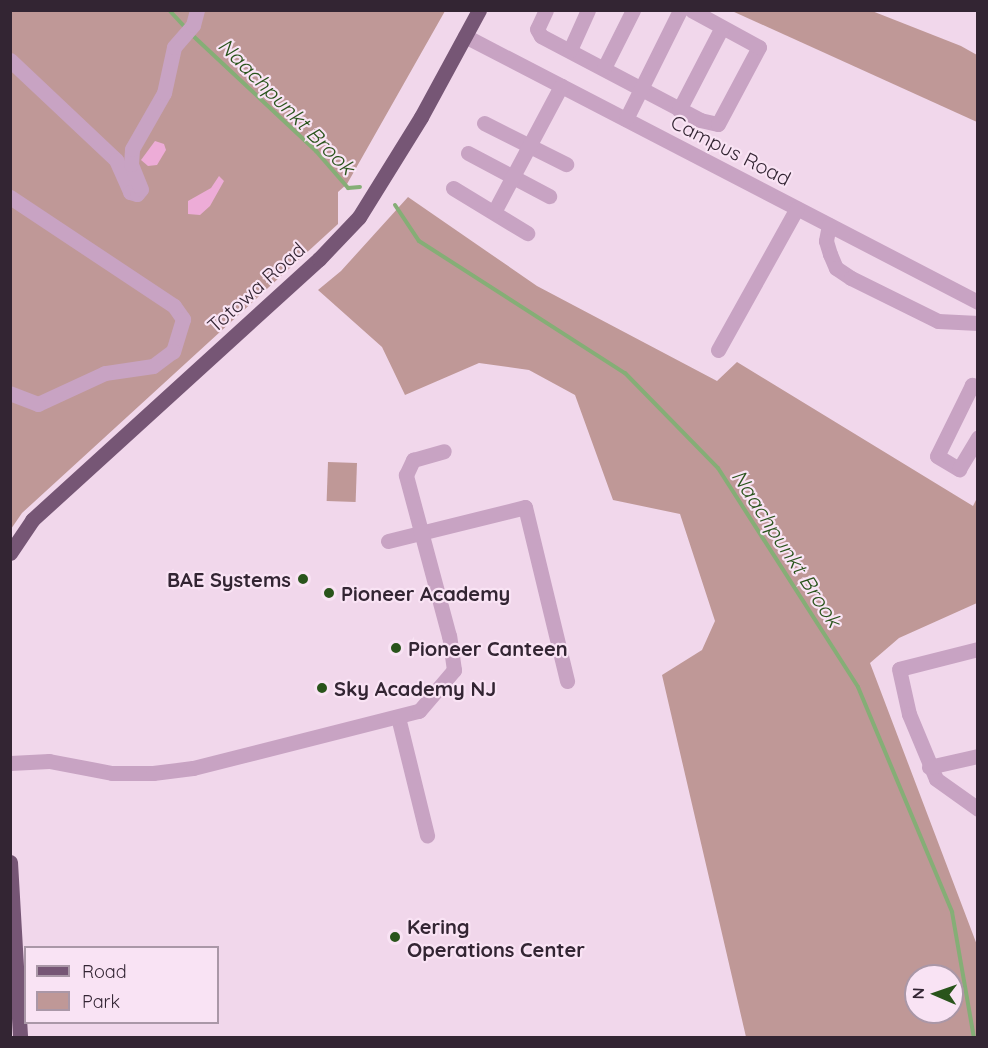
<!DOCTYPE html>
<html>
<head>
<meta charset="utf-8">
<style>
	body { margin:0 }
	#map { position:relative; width:988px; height:1048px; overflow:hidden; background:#f1d7eb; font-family:Quicksand,sans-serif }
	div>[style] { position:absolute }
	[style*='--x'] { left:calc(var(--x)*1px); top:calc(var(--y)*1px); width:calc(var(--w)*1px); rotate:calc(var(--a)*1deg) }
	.green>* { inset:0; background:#bf9897; transform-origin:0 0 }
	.sand>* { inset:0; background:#edacd7 }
	.stream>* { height:4px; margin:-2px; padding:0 2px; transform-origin:2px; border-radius:2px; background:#85ae76 }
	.minor>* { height:15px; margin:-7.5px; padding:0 7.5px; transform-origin:7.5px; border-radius:7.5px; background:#c8a3c3 }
	.major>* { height:15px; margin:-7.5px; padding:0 7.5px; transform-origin:7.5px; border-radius:7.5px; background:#765675 }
	.dots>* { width:16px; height:16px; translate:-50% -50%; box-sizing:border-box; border:3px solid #f9e3f4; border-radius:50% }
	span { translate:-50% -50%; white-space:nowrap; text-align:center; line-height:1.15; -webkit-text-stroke:4.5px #f9e3f4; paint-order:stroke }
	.street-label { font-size:20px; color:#332533 }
	.poi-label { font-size:20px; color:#332533; font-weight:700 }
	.right { translate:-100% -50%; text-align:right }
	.left { translate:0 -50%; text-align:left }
	.water-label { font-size:21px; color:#29541b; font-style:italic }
	.frame { position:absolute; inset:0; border:12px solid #332533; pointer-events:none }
	.legend { position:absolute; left:24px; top:946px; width:195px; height:78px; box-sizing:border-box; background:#f9e3f4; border:2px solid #aa97a7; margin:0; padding:8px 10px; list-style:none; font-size:18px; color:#332533 }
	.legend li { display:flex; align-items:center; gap:12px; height:30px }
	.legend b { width:30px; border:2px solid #aa97a7 }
	.north { position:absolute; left:904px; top:964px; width:60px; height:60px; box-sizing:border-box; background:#f9e3f4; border:2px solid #aa97a7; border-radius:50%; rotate:272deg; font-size:16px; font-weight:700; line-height:24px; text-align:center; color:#332533 }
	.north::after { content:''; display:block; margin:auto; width:21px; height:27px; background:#29541b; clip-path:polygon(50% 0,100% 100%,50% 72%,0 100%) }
</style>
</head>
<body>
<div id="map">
	<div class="green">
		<div style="clip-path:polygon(11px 11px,445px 11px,347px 184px,338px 192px,338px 224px,22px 513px,11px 529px)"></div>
		<div style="clip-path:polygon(732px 11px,872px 11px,961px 46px,977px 55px,977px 122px)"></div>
		<div style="clip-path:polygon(evenodd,408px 197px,537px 286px,717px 381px,737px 362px,973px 506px,977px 498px,977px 603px,899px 638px,870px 663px,977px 945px,977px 1037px,746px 1037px,662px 675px,702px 650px,715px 621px,680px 514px,613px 500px,575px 395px,529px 370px,479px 363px,405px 395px,382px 347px,318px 290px,341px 271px,408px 197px,916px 976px,952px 976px,952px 1012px,916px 1012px,916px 976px)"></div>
		<div style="left:328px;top:462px;width:29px;height:39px;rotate:2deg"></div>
	</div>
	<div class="sand">
		<div style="clip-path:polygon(155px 141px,164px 144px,166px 150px,157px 165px,148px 166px,141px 160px)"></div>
		<div style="clip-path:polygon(219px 176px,224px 181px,210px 206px,200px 215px,188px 214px,188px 201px,211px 188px)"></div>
	</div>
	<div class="stream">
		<div style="--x:169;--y:10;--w:23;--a:47"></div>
		<div style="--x:190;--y:33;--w:173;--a:43.1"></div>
		<div style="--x:316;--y:151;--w:49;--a:49.1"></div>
		<div style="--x:348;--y:188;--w:12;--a:-5"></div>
		<div style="--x:395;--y:205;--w:43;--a:56.3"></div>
		<div style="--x:419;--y:241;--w:245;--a:32.7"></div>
		<div style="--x:625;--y:373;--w:133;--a:45.6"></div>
		<div style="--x:718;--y:468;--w:260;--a:57.4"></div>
		<div style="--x:858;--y:687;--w:244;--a:67.3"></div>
		<div style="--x:952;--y:912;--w:128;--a:80.1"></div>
	</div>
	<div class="minor">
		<div style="--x:546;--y:10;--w:21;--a:115"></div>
		<div style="--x:537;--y:29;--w:8;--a:60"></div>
		<div style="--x:541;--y:36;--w:180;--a:27.8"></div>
		<div style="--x:700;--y:120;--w:18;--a:13"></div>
		<div style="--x:718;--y:124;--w:87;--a:-62"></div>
		<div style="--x:759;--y:47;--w:77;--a:-151.4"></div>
		<div style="--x:465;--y:36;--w:578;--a:27.41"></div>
		<div style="--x:570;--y:50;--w:44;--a:-65.8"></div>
		<div style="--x:10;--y:60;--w:146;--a:43.3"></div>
		<div style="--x:116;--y:160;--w:35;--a:66"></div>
		<div style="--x:130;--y:192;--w:7;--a:16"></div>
		<div style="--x:137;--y:194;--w:6;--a:-51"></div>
		<div style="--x:141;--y:189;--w:27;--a:-112"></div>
		<div style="--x:131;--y:164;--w:15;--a:-86"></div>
		<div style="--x:132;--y:149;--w:64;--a:-60.3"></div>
		<div style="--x:164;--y:93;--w:47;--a:-77.7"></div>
		<div style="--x:174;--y:47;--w:29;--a:-49"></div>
		<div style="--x:193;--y:25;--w:16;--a:-75"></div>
		<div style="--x:604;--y:68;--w:65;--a:-63.4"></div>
		<div style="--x:679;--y:110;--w:93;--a:-62.6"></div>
		<div style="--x:626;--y:119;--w:122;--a:-63.6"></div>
		<div style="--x:484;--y:123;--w:92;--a:26.6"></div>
		<div style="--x:468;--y:153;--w:92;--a:28"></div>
		<div style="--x:453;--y:188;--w:87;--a:31.3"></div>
		<div style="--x:10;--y:197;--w:197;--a:33.6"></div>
		<div style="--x:174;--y:306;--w:16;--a:55"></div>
		<div style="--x:183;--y:319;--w:34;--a:107"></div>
		<div style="--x:173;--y:351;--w:25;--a:143"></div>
		<div style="--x:153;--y:366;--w:49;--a:171.7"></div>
		<div style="--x:105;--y:373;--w:74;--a:155.2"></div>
		<div style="--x:38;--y:404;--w:30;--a:-159"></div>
		<div style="--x:494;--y:212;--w:143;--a:-62"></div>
		<div style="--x:829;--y:225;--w:16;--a:101"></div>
		<div style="--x:826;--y:241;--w:14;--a:73"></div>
		<div style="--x:830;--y:254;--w:15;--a:67"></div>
		<div style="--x:836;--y:268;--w:18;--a:34"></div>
		<div style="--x:851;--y:278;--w:97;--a:26.3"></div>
		<div style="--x:938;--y:321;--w:40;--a:2.9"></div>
		<div style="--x:718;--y:350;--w:162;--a:-60.9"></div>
		<div style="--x:978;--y:388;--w:7;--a:-153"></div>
		<div style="--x:972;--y:385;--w:79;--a:116.2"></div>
		<div style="--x:937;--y:456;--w:26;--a:31"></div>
		<div style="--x:959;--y:469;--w:37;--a:-59"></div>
		<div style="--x:388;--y:541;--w:141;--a:-13.9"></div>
		<div style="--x:525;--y:507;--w:179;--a:76.4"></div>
		<div style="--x:978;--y:649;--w:81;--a:165.8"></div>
		<div style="--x:899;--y:669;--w:46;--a:77.5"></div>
		<div style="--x:909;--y:714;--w:70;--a:67.4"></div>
		<div style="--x:936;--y:779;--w:52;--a:35.5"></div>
		<div style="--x:398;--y:717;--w:122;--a:76.2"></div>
		<div style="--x:10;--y:763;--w:39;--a:-3"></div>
		<div style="--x:49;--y:761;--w:64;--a:10.8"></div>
		<div style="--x:112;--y:773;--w:41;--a:0"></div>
		<div style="--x:153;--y:773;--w:40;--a:-7.1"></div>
		<div style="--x:193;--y:768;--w:233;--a:-14.2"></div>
		<div style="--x:419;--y:711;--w:54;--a:-49.5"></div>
		<div style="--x:454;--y:670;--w:34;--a:-98"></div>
		<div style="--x:449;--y:636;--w:167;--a:-105"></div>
		<div style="--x:406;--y:475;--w:17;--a:-65"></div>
		<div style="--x:413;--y:460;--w:32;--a:-16"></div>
		<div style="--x:929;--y:767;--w:50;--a:-12.7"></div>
	</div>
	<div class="major">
		<div style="--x:10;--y:553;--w:40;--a:-56"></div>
		<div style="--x:32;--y:520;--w:388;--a:-42.3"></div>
		<div style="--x:319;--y:259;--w:58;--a:-46.4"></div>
		<div style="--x:359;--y:217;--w:118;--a:-58.2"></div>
		<div style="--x:421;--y:117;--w:122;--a:-61.5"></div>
		<div style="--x:10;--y:862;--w:176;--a:86.7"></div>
	</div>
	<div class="dots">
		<div style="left:303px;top:579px;background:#29541b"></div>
		<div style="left:329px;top:593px;background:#29541b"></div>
		<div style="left:396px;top:648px;background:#29541b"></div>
		<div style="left:322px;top:688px;background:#29541b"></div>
		<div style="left:395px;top:937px;background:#29541b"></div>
	</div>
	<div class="street-label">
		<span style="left:731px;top:150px;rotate:27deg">Campus Road</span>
		<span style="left:256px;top:287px;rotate:-42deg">Totowa Road</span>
	</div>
	<div class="poi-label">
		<span class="right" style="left:291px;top:579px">BAE Systems</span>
		<span class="left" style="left:341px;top:593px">Pioneer Academy</span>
		<span class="left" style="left:408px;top:648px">Pioneer Canteen</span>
		<span class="left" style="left:334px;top:688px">Sky Academy NJ</span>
		<span class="left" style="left:407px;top:938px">Kering<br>Operations Center</span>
	</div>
	<div class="water-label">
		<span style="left:287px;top:106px;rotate:45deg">Naachpunkt Brook</span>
		<span style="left:787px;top:548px;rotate:57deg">Naachpunkt Brook</span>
	</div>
	<div class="frame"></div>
	<ul class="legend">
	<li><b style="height:8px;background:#765675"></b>Road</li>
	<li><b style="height:16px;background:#bf9897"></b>Park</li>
	</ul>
	<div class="north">N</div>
</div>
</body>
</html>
